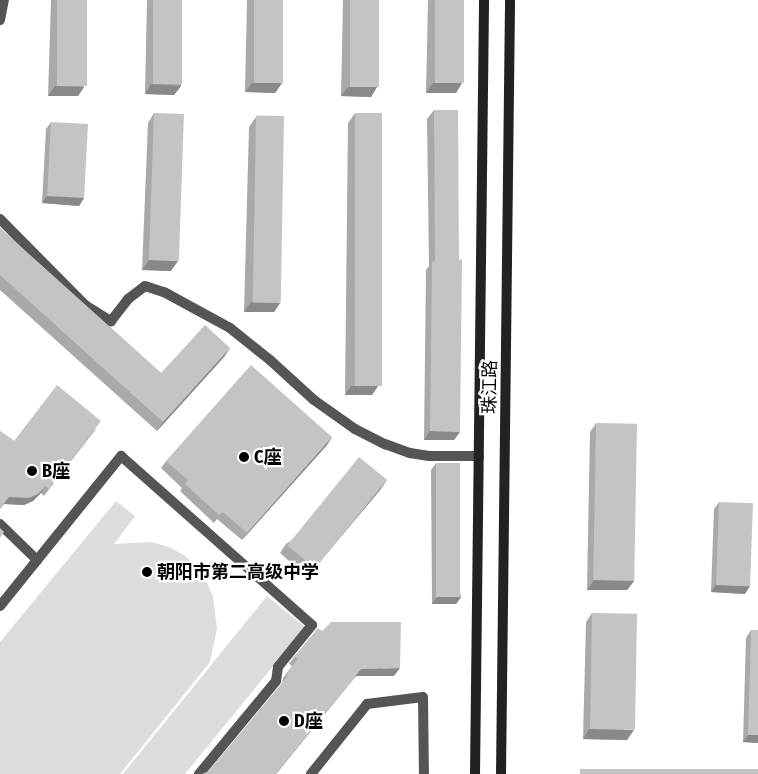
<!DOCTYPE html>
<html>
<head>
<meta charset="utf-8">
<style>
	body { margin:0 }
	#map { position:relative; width:758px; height:774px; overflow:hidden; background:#fff; font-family:"Fira Sans Condensed","Noto Sans SC",sans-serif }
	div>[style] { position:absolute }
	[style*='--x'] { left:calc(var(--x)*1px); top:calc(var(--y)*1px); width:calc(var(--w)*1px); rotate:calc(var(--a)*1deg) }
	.green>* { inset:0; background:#dcdcdc }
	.service>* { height:10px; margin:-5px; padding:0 5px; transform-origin:5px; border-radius:5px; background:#555 }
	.minor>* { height:10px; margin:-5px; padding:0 5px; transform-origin:5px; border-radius:5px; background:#555 }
	.secondary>* { height:10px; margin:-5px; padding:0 5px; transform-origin:5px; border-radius:5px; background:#222 }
	.wall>* { inset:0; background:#a9a9a9 }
	.shaded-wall>* { inset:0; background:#898989 }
	.building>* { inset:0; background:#c4c4c4; transform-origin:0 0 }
	.dots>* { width:14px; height:14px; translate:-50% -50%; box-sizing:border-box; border:2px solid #fff; border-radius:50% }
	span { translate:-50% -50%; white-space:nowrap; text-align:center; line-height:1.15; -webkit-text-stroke:4.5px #fff; paint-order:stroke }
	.street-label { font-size:18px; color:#000 }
	.poi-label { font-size:18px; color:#000; font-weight:700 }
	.left { translate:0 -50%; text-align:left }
</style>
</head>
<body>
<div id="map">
	<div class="green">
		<div style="clip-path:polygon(116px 501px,135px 516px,114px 544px,151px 542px,169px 547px,184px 555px,197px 568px,206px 581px,213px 596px,217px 628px,210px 662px,120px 774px,0 774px,0 642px)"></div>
		<div style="clip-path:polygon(267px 596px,305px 627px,185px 774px,123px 774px)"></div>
	</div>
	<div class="service">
		<div style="--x:0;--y:219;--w:121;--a:45.3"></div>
		<div style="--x:85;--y:305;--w:31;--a:32"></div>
		<div style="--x:111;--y:321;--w:28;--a:-52"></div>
		<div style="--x:128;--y:299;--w:21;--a:-37"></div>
		<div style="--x:145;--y:286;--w:20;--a:18"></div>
		<div style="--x:164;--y:292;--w:75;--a:28.6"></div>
		<div style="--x:230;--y:328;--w:51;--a:38.7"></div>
		<div style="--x:270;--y:360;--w:59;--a:42.3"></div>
		<div style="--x:314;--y:400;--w:50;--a:35.3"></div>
		<div style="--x:355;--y:429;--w:34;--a:27"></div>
		<div style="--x:385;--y:444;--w:27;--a:20"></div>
		<div style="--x:410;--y:453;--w:19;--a:9"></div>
		<div style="--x:429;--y:456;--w:50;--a:0"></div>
	</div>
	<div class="minor">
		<div style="--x:0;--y:20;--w:20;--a:-79"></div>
		<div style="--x:0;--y:524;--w:52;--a:44.2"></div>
		<div style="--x:0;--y:606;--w:193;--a:-51.1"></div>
		<div style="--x:121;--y:456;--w:255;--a:41.5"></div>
		<div style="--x:312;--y:625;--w:54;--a:129"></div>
		<div style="--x:278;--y:667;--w:14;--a:98"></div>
		<div style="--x:276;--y:681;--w:121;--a:129.6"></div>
		<div style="--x:311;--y:774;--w:90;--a:-51.3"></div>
		<div style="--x:367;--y:704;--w:56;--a:-7.1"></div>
		<div style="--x:423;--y:697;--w:77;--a:89.3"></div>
	</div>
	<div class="secondary">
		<div style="--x:475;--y:774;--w:774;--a:-89.33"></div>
		<div style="--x:501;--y:774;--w:774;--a:-89.33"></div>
	</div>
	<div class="wall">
		<div style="clip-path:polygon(51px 0,87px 0,84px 87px,78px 96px,48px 96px)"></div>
		<div style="clip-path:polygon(147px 0,182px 0,181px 86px,174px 95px,145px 94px)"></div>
		<div style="clip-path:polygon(247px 0,283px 0,282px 83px,275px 93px,245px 92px)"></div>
		<div style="clip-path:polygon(343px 0,379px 0,377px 87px,371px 97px,341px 96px)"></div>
		<div style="clip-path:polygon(428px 0,464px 0,462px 83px,456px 93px,426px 93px)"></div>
		<div style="clip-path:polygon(434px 110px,454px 440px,424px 440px,426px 270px,429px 266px,427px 119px)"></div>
		<div style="clip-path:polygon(154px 113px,171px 271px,142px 270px,148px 123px)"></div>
		<div style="clip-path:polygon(355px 113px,378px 386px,372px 395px,345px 395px,348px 123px)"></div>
		<div style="clip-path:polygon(256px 117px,280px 303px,274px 312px,244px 312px,249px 127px)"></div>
		<div style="clip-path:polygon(51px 122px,84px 198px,79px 206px,42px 203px,46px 129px)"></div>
		<div style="clip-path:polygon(0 228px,161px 373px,230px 348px,224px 357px,157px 431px,0 290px)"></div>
		<div style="clip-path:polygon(596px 423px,634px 581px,627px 590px,587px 590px,590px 432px)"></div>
		<div style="clip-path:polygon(96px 429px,44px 496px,41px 493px,33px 501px,24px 505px,4px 504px,0 509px,0 431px,14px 441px)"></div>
		<div style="clip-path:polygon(332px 437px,327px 445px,242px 540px,217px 519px,214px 523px,180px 491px,182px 488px,161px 468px,166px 461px)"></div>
		<div style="clip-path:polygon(436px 463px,461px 597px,456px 604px,432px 604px,431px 470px)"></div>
		<div style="clip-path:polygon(387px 480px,380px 490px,307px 577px,280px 553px,286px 544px)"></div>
		<div style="clip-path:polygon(719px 502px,745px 594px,711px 592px,714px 509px)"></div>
		<div style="clip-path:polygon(592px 613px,627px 740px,583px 739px,586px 622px)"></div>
		<div style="clip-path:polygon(751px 630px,758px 743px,743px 742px,746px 638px)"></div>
		<div style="clip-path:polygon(322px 631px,394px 676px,356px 676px,209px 771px,282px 684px,283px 678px,292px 666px,289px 664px,294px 657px)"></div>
	</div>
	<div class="shaded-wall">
		<div style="clip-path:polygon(252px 83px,282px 83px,275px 93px,245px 92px)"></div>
		<div style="clip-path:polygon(433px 83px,462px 83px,456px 93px,426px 93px)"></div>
		<div style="clip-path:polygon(151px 84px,181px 86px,174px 95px,145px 94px)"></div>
		<div style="clip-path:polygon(55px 86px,84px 87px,78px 96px,48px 96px)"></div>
		<div style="clip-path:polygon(348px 87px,377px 87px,371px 97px,341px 96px)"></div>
		<div style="clip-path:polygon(47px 196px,84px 198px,79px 206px,42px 203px)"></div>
		<div style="clip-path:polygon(149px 260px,178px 261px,171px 271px,142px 270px)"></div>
		<div style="clip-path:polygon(251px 302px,280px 303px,274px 312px,244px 312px)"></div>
		<div style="clip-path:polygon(230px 348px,224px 357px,157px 431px,163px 422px)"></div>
		<div style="clip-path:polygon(351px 386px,378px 386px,372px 395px,345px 395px)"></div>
		<div style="clip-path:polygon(430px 431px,460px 432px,454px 440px,424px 440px)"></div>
		<div style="clip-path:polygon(332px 437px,327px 445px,242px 540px,247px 533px)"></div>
		<div style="clip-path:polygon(387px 480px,380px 490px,307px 577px,314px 567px)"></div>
		<div style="clip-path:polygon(46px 486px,41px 493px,33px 501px,24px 505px,4px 504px,0 509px,9px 497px)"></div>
		<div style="clip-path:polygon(594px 580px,634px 581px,627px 590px,587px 590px)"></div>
		<div style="clip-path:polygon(716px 585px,750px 586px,745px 594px,711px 592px)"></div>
		<div style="clip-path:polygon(437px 597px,461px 597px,456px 604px,432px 604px)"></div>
		<div style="clip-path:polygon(400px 668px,394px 676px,356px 676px,276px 774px,275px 774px,361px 669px)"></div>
		<div style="clip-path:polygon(589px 729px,634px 730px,627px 740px,583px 739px)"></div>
		<div style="clip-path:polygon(748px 735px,758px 735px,758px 743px,743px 742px)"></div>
	</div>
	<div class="building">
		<div style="left:57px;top:0;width:30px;height:86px"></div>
		<div style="left:153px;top:0;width:29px;height:84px"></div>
		<div style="left:254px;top:0;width:29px;height:83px"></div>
		<div style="left:350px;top:0;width:29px;height:87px"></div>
		<div style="left:435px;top:0;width:29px;height:83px"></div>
		<div style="clip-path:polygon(434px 110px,458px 110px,459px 260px,462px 259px,460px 432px,430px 431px,432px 262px,435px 261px)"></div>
		<div style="left:154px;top:113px;width:30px;height:147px;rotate:2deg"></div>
		<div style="left:355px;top:113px;width:27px;height:273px"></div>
		<div style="left:284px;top:116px;width:187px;height:28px;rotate:91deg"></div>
		<div style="left:51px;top:122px;width:37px;height:74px;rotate:3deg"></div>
		<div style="clip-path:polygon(0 228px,161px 373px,205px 325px,230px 348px,163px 422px,0 275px)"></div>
		<div style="clip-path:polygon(251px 365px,332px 437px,247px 533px,223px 512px,219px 515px,185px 484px,188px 480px,166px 461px)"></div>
		<div style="clip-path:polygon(57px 385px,101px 421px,49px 489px,46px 486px,38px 494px,29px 498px,9px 497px,0 508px,0 431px,14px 441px)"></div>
		<div style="left:596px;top:423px;width:41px;height:157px;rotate:1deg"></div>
		<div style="left:359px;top:457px;width:36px;height:114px;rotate:39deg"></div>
		<div style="left:436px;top:463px;width:24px;height:134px"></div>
		<div style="left:719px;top:502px;width:34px;height:83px;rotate:2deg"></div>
		<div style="clip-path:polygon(0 528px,4px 532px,0 538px)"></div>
		<div style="left:592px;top:613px;width:45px;height:116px;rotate:1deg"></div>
		<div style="clip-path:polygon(331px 622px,401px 622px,400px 668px,361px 669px,275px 774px,202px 774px,209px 771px,286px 678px,289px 670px,298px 659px,294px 657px,318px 628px,322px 631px)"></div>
		<div style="clip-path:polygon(751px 630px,758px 630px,758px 735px,748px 735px)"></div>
		<div style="left:580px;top:769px;width:178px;height:5px"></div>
	</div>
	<div class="dots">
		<div style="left:244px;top:457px;background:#000"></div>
		<div style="left:32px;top:471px;background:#000"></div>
		<div style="left:147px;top:572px;background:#000"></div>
		<div style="left:284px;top:721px;background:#000"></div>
	</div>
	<div class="street-label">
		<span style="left:490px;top:387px;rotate:-89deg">珠江路</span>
	</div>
	<div class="poi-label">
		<span class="left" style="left:254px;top:457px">C座</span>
		<span class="left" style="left:42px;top:471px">B座</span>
		<span class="left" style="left:157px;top:572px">朝阳市第二高级中学</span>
		<span class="left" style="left:294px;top:721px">D座</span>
	</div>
</div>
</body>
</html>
